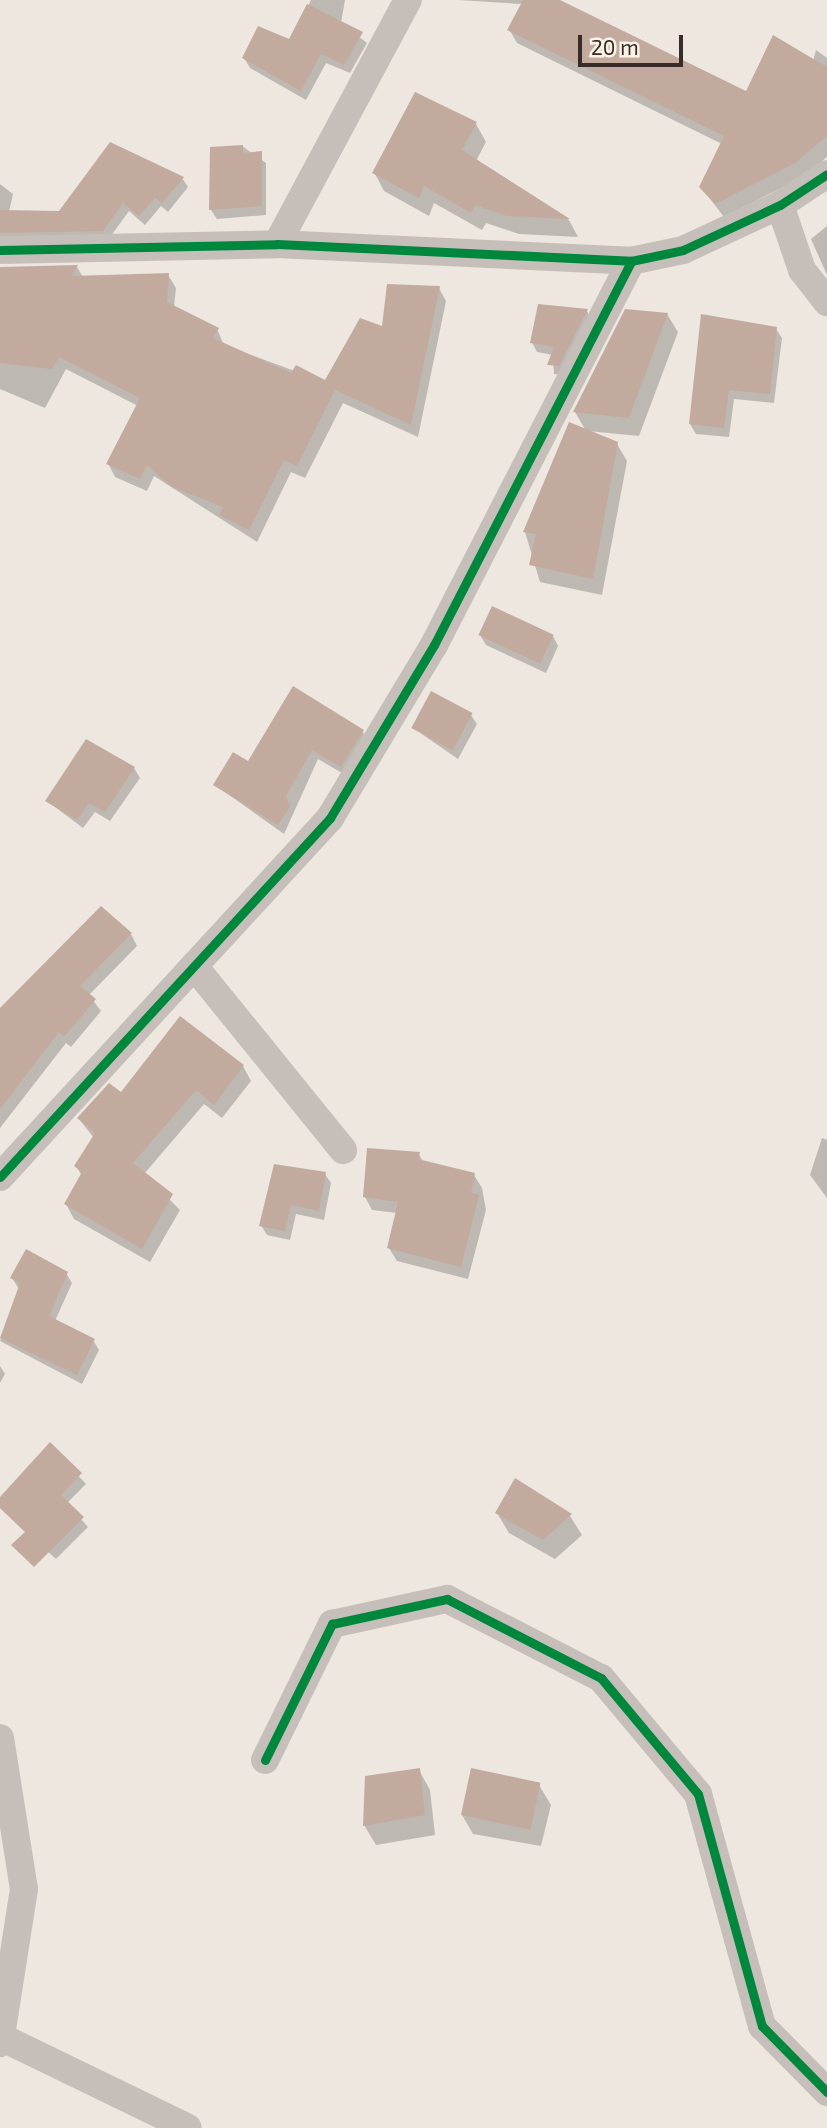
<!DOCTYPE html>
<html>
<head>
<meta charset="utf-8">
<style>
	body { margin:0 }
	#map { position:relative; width:827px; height:2128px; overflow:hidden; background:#ede7df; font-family:"Exo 2",sans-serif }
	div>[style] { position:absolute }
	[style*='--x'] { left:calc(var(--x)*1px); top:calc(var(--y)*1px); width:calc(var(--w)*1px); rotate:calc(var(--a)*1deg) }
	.shadow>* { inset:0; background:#0003 }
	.building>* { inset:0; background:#c2aa9f; transform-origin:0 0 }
	.street>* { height:28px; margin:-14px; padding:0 14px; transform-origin:14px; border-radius:14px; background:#c6bfb9 }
	.cycleway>* { height:9px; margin:-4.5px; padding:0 4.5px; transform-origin:4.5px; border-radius:4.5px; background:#00873e }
	span { translate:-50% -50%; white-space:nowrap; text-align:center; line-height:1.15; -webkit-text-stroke:7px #fbf2e6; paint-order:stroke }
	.scale { position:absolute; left:578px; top:35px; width:105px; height:32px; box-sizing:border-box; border:4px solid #372c27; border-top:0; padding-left:9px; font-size:21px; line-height:24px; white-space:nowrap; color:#372c27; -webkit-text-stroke:5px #fbf2e6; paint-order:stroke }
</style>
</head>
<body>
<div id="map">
	<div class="shadow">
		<div style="clip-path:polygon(311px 0,345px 0,341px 23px,367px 43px,350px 73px,326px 63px,306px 100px,250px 68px,244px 58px,290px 42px)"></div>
		<div style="clip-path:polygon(458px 0,556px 0,747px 94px,813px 61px,816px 50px,827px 58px,827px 157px,803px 177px,724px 217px,701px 187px,722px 144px,517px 43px,509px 29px,522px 4px)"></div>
		<div style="clip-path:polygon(476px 124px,486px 142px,476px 161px,569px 220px,578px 237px,519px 234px,486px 223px,482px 230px,434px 203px,429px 216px,384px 191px,374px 172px)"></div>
		<div style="clip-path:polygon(242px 146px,266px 163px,266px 215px,217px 219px,211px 210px)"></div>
		<div style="clip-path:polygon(182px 178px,188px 187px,168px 212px,161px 206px,145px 225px,129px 211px,108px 240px,0 246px,0 184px,13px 194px,9px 212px,59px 213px)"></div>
		<div style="clip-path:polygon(827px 226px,827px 275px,811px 239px)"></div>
		<div style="clip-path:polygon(0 267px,77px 267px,83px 277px,168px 275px,176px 288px,174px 307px,217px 329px,224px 345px,325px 382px,439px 288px,446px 301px,418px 437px,343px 403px,305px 478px,291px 472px,257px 542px,154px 476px,147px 491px,115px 477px,108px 463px,138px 406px,66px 369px,45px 408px,0 389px)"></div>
		<div style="clip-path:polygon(587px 311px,592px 320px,564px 375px,554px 374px,553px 355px,537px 352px,532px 342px)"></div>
		<div style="clip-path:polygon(626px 311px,667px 314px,678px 332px,639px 436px,588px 431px,617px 444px,627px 461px,602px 595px,540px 582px,525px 532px,586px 431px,575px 412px)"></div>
		<div style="clip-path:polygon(776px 329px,782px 338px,774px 403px,734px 399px,729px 437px,696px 434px,690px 424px)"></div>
		<div style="clip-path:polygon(480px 635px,553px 636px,558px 646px,546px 673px,486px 645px)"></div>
		<div style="clip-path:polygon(471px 715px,477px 724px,458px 759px,413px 728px)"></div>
		<div style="clip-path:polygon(362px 731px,368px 740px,347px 776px,318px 759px,284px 834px,215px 785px,248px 764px)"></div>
		<div style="clip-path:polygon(134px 768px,140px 778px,110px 821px,95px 812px,83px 828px,47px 801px)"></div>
		<div style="clip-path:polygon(131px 934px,137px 946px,89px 995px,101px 1011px,71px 1047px,66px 1043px,0 1128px,0 1052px)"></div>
		<div style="clip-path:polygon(243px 1066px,251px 1081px,222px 1118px,204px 1104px,144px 1174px,180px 1210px,150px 1262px,74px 1219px,66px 1204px,82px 1176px,76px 1166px,94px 1138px,79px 1119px,121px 1094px)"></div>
		<div style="clip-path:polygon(822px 1138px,827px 1140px,827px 1198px,810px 1175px)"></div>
		<div style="clip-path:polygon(419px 1154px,423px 1162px,474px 1175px,482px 1188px,486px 1210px,468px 1279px,397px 1261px,389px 1248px,397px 1213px,372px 1210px,365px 1197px)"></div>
		<div style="clip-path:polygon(325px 1174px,331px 1183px,324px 1220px,296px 1214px,290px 1240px,267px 1235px,261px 1225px)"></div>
		<div style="clip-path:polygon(66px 1273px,72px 1283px,55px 1321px,93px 1340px,99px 1350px,82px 1384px,0 1341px,19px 1289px,12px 1278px)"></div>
		<div style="clip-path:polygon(0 1366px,5px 1374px,0 1383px)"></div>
		<div style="clip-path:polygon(50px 1445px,86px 1484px,67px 1503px,88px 1527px,56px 1559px,0 1508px,0 1499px)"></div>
		<div style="clip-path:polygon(516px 1481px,570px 1516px,582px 1535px,555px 1559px,509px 1533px,497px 1513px)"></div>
		<div style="clip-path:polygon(419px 1770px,430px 1790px,435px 1835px,376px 1845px,364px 1825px)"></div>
		<div style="clip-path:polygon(539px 1785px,551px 1805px,541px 1846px,473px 1834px,462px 1815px)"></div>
	</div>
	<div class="building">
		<div style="clip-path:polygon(523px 0,560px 0,746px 91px,773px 35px,827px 67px,827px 136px,795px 163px,715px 204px,699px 187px,724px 136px,507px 30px)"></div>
		<div style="clip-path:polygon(307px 4px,363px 32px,344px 65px,321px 54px,301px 91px,242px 58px,258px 26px,289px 39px)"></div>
		<div style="clip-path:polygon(415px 92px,477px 122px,462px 150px,570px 219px,507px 216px,475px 205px,471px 213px,424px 186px,419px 198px,372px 173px)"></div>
		<div style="clip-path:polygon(110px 142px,184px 177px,162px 203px,155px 198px,139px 216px,123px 203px,103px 231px,0 233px,0 210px,59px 211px)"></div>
		<div style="clip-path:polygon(243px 145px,243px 153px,262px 151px,262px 206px,209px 210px,210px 147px)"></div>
		<div style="clip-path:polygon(78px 265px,71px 276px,169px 273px,167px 302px,219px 328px,213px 338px,291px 373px,296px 365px,325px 380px,360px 318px,382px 326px,387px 284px,440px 286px,411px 425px,335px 390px,297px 466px,284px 460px,249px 530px,219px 515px,223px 507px,172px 487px,147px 465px,140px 479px,106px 464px,140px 398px,59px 357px,52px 369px,0 363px,0 267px)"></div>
		<div style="clip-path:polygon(538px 304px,588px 309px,559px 366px,547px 365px,554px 347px,530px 343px)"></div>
		<div style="clip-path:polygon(625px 309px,668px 313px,629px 418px,573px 412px)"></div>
		<div style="clip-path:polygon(701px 314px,777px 327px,770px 394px,729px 390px,724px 428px,689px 424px)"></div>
		<div style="clip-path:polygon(569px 422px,618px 442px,593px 579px,529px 565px,536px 534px,523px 532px)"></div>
		<div style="left:492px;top:606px;width:68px;height:32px;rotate:25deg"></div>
		<div style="clip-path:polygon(293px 686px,364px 730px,341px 767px,312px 750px,286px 796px,290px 806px,278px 825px,213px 785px,233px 752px,248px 761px)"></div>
		<div style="left:431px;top:691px;width:47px;height:42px;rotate:28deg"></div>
		<div style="clip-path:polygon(86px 739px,135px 767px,105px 812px,89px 803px,77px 820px,45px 801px)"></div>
		<div style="clip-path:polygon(101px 906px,132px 933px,80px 986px,96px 999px,64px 1037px,59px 1032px,0 1109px,0 1008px)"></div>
		<div style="clip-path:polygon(180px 1016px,244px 1065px,214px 1105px,196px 1090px,133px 1163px,173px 1194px,142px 1249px,64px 1204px,82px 1172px,74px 1166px,95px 1133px,77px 1118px,109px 1083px,121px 1092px)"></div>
		<div style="clip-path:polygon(367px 1148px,420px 1152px,418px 1159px,475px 1173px,471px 1193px,479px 1195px,461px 1267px,387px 1248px,398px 1202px,363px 1197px)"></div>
		<div style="clip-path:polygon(274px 1164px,326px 1172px,319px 1211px,291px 1205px,285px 1231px,259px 1226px)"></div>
		<div style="clip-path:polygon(26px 1249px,68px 1272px,49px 1316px,95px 1339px,77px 1375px,0 1338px,20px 1283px,10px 1278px)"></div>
		<div style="clip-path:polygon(50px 1442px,82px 1473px,61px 1495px,84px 1517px,34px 1567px,11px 1545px,25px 1532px,0 1508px,0 1497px)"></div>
		<div style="clip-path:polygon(515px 1478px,572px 1514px,543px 1540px,495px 1513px)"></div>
		<div style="clip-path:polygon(420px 1768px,425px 1815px,363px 1826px,365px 1776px)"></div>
		<div style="left:471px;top:1768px;width:71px;height:48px;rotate:12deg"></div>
	</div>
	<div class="street">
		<div style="--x:780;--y:205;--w:69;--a:71.3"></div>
		<div style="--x:802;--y:270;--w:41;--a:52"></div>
		<div style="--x:277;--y:244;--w:277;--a:-61.8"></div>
		<div style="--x:0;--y:250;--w:277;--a:-1.2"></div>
		<div style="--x:277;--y:244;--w:354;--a:2.7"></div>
		<div style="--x:631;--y:261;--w:53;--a:-11.9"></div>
		<div style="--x:683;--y:250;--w:107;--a:-24.9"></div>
		<div style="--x:780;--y:205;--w:56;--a:-33.4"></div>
		<div style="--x:194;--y:966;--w:237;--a:51"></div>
		<div style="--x:0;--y:1177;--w:488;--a:-47.4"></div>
		<div style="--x:330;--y:818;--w:202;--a:-59"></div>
		<div style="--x:434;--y:645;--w:432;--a:-62.8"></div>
		<div style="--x:0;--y:1738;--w:153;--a:81"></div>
		<div style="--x:24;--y:1889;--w:156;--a:98.9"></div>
		<div style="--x:265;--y:1760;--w:152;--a:-63.8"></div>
		<div style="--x:332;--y:1624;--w:118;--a:-12.3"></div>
		<div style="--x:447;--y:1599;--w:173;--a:27.2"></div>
		<div style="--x:601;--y:1678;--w:151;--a:50.1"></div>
		<div style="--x:698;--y:1794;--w:241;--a:74.6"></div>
		<div style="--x:762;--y:2026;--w:93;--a:45.4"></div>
		<div style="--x:5;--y:2039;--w:203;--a:25.9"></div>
	</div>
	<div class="cycleway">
		<div style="--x:0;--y:250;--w:277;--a:-1.2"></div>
		<div style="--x:277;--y:244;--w:354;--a:2.7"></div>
		<div style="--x:631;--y:261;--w:53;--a:-11.9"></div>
		<div style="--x:683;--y:250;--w:107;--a:-24.9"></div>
		<div style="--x:780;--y:205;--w:56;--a:-33.4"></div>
		<div style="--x:0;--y:1177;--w:488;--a:-47.4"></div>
		<div style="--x:330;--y:818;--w:202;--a:-59"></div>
		<div style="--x:434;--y:645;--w:432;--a:-62.8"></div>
		<div style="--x:265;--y:1760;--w:152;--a:-63.8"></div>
		<div style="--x:332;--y:1624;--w:118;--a:-12.3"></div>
		<div style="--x:447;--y:1599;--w:173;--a:27.2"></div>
		<div style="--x:601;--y:1678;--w:151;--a:50.1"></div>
		<div style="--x:698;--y:1794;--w:241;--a:74.6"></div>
		<div style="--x:762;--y:2026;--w:93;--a:45.4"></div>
	</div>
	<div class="scale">20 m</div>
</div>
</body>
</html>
